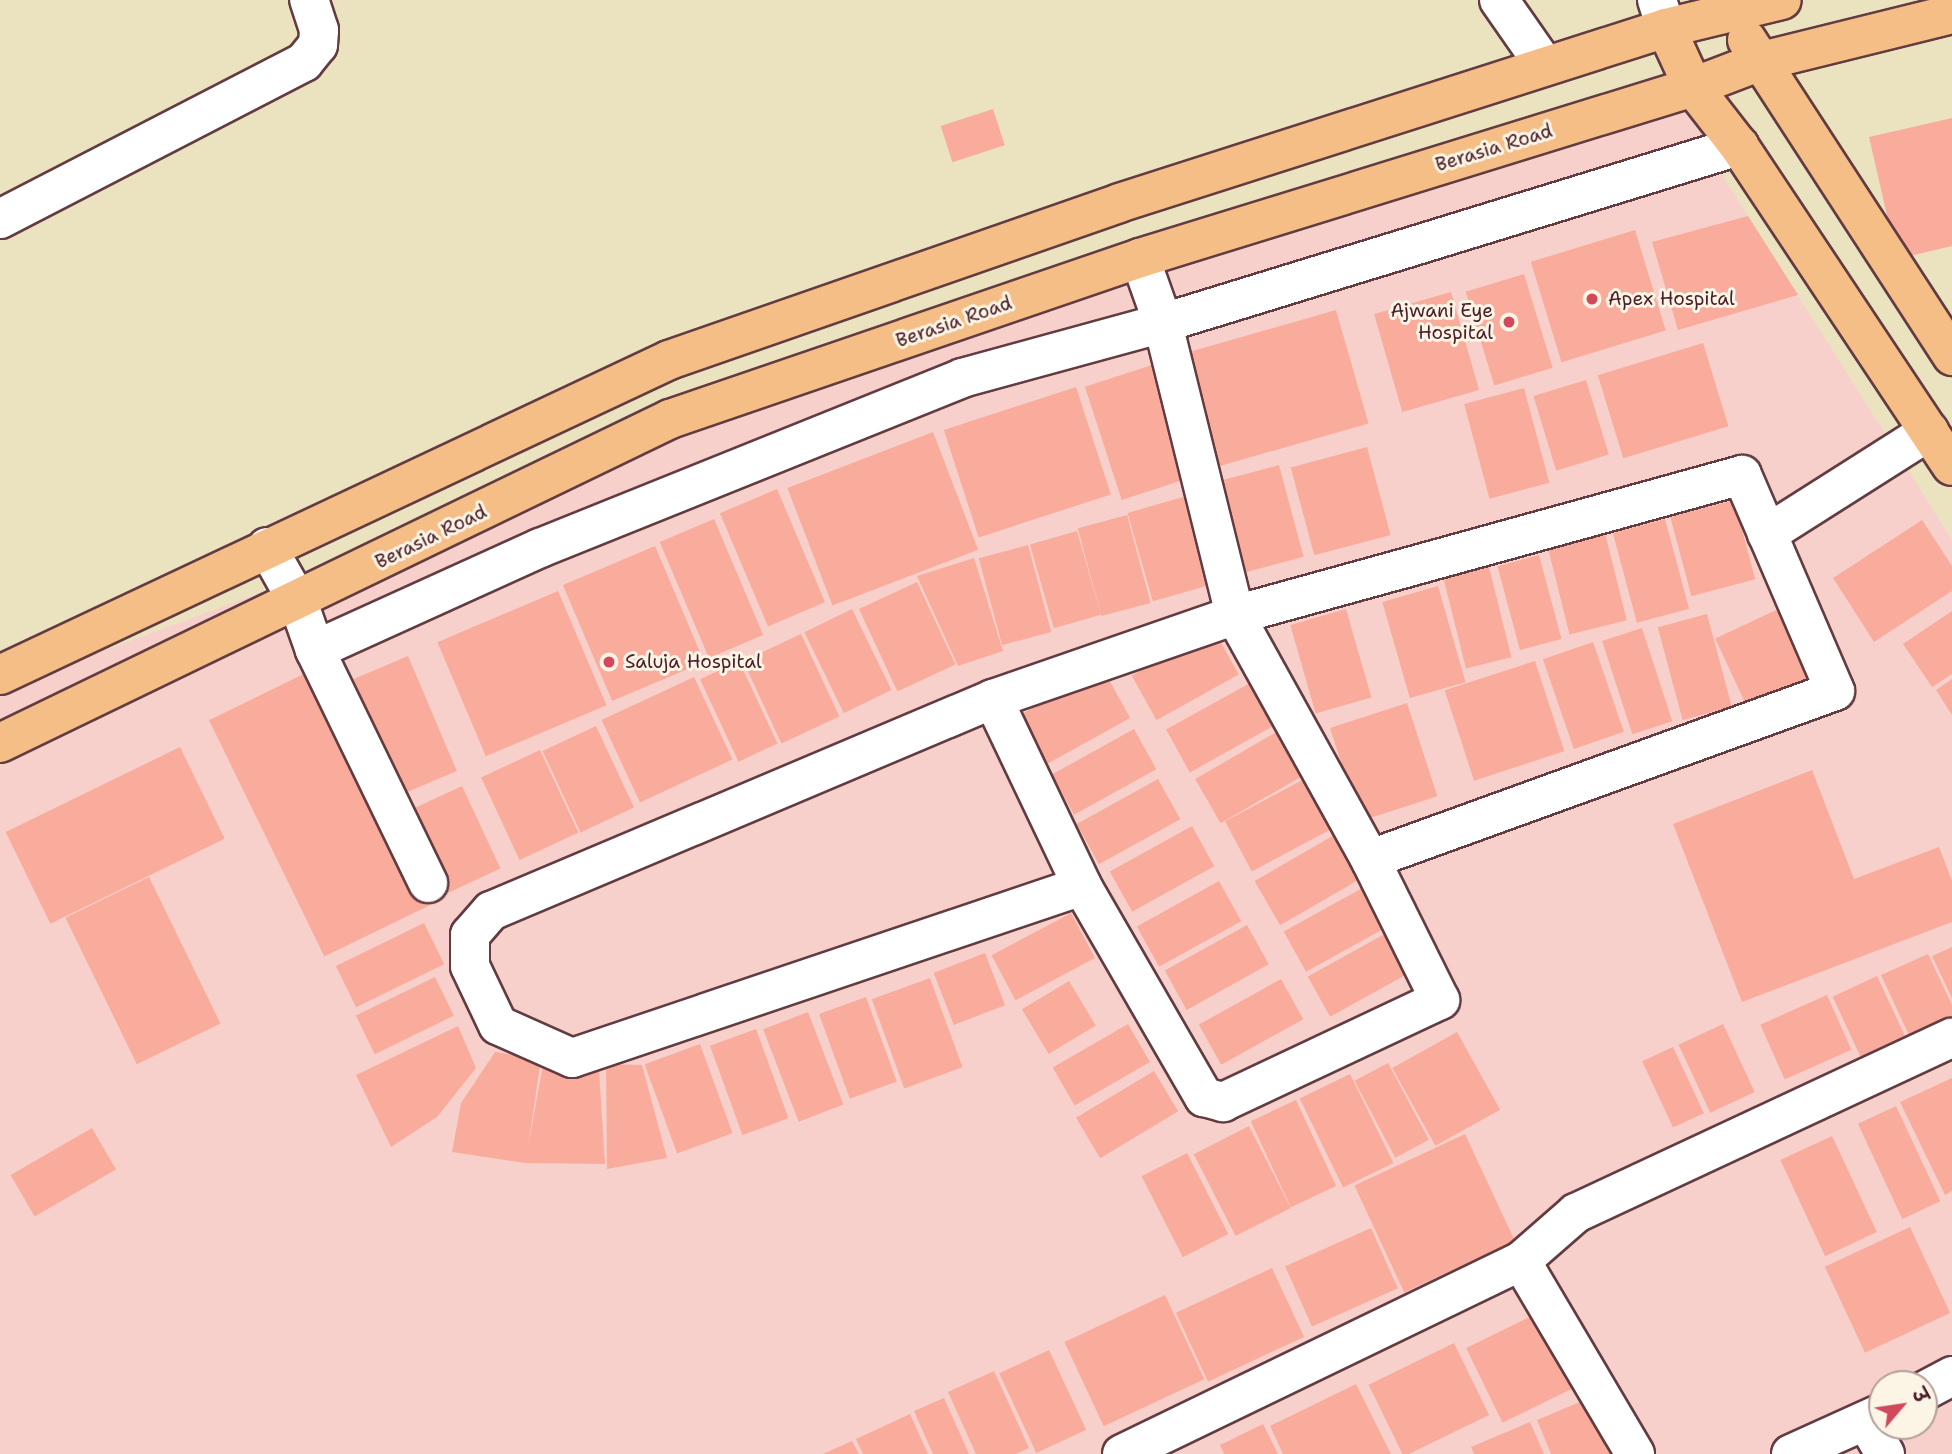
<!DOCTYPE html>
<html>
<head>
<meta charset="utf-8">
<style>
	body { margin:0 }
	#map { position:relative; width:1952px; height:1454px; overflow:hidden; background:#ebe2c0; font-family:"Shantell Sans","Playpen Sans Deva",sans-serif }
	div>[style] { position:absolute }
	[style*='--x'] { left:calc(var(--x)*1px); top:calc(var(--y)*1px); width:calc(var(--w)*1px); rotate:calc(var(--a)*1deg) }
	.built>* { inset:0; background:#f7d0cb }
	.building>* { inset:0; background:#faac9c; transform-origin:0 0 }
	.roads { filter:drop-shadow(2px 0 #623c41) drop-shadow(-2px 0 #623c41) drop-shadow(0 2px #623c41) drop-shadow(0 -2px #623c41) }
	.minor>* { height:38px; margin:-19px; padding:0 19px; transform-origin:19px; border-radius:19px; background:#fff }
	.major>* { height:38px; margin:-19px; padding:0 19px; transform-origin:19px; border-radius:19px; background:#f6be87 }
	.dots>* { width:19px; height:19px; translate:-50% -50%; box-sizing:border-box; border:4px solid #fcf5e5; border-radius:50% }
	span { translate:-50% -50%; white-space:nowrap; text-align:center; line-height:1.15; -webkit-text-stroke:6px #fcf5e5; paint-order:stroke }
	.street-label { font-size:19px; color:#4a1f2b }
	.poi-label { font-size:19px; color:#4a1f2b }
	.left { translate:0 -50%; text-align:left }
	.right { translate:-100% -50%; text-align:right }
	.north { position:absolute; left:1868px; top:1370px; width:70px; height:70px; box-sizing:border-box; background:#fcf5e5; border:2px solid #b59f9b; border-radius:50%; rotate:61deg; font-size:19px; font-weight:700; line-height:28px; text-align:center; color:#4a1f2b }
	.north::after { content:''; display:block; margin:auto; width:24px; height:32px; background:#d1495b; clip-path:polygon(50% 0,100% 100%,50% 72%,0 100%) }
</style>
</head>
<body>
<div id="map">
	<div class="built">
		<div style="clip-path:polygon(evenodd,1739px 47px,1719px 170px,1952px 540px,1952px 1454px,0 1454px,0 689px,1739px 47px,1882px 1384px,1924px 1384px,1924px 1426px,1882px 1426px,1882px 1384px)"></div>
	</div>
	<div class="building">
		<div style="left:993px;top:109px;width:38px;height:55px;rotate:72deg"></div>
		<div style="clip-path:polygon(1952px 118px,1952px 246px,1897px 259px,1869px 137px)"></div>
		<div style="clip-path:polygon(1748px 216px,1798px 295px,1678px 330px,1652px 242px)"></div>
		<div style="left:1635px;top:230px;width:105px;height:109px;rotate:73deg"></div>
		<div style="left:1524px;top:274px;width:98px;height:61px;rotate:73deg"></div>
		<div style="left:1451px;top:292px;width:102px;height:80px;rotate:74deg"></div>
		<div style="left:1336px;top:310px;width:118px;height:160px;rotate:74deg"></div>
		<div style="left:1703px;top:343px;width:87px;height:110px;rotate:73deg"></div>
		<div style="left:1161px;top:362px;width:119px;height:80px;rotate:72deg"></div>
		<div style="left:1586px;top:380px;width:78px;height:55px;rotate:73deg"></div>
		<div style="left:1076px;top:387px;width:113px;height:139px;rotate:72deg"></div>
		<div style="left:1524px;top:388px;width:98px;height:62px;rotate:75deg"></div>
		<div style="left:933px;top:432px;width:126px;height:156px;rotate:69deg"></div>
		<div style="left:1367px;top:447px;width:91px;height:79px;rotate:75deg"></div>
		<div style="left:1279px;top:465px;width:95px;height:63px;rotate:75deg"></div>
		<div style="left:777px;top:489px;width:123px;height:62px;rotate:67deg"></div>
		<div style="left:1190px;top:495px;width:92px;height:65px;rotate:74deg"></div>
		<div style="left:1734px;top:500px;width:82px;height:66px;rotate:75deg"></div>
		<div style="left:1127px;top:515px;width:91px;height:51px;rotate:75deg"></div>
		<div style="left:714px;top:519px;width:126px;height:59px;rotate:67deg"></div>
		<div style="left:1665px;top:519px;width:93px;height:54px;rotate:75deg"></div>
		<div style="clip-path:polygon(1922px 520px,1952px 566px,1952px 591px,1874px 642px,1833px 578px)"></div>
		<div style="left:1077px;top:531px;width:87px;height:49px;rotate:74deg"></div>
		<div style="left:1605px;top:533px;width:90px;height:59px;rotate:76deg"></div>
		<div style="left:1028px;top:545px;width:90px;height:51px;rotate:75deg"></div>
		<div style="left:655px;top:546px;width:126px;height:100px;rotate:67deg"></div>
		<div style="left:1539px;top:555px;width:87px;height:43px;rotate:75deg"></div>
		<div style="clip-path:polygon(974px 558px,1003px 651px,958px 666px,917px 576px)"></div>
		<div style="left:1489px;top:567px;width:93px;height:47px;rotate:76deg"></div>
		<div style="left:917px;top:582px;width:91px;height:64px;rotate:65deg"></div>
		<div style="left:1438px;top:586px;width:100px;height:58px;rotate:74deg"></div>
		<div style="left:558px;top:591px;width:124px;height:131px;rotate:67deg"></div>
		<div style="left:1785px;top:606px;width:84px;height:77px;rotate:65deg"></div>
		<div style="left:852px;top:609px;width:90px;height:53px;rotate:64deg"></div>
		<div style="left:1346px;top:609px;width:92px;height:58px;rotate:74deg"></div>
		<div style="clip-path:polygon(1952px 611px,1952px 674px,1932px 687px,1903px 644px)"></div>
		<div style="left:1707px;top:614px;width:96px;height:51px;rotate:75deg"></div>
		<div style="left:1642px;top:628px;width:98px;height:42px;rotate:72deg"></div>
		<div style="left:1214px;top:630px;width:51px;height:94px;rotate:61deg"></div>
		<div style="left:801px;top:634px;width:91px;height:64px;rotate:65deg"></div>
		<div style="left:1593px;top:642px;width:95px;height:53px;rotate:71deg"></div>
		<div style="left:408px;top:656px;width:125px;height:59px;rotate:67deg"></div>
		<div style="left:739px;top:661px;width:91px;height:43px;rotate:65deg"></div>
		<div style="left:1535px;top:661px;width:95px;height:95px;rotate:72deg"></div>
		<div style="left:316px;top:668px;width:263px;height:119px;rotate:64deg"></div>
		<div style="left:1103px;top:669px;width:56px;height:94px;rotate:61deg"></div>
		<div style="left:694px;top:677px;width:91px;height:102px;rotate:65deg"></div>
		<div style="clip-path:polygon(1952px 679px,1952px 715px,1936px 690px)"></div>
		<div style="left:1250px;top:683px;width:49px;height:96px;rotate:61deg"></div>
		<div style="left:1407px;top:703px;width:98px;height:81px;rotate:72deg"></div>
		<div style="left:596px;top:726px;width:90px;height:59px;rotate:65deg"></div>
		<div style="left:1134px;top:729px;width:46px;height:94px;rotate:61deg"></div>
		<div style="left:1280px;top:730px;width:51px;height:98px;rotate:60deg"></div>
		<div style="left:180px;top:747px;width:102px;height:194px;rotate:64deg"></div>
		<div style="left:540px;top:750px;width:91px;height:65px;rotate:65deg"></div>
		<div style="clip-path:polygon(1812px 770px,1854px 879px,1939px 847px,1952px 881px,1952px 922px,1742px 1002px,1673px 824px)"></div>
		<div style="left:1308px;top:777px;width:57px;height:94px;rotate:62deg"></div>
		<div style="left:1158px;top:779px;width:46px;height:93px;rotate:61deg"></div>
		<div style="left:462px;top:786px;width:91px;height:64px;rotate:65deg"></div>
		<div style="left:1192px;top:826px;width:46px;height:94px;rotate:61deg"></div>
		<div style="left:1336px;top:834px;width:51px;height:94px;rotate:60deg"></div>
		<div style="left:149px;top:877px;width:163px;height:93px;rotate:64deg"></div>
		<div style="left:1219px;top:881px;width:46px;height:94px;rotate:61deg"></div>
		<div style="left:1366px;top:886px;width:46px;height:94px;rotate:61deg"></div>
		<div style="left:1071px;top:913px;width:51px;height:90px;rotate:62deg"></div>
		<div style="left:424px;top:923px;width:46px;height:98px;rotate:64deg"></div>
		<div style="left:1247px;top:925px;width:45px;height:94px;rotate:61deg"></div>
		<div style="left:1390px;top:931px;width:46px;height:94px;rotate:61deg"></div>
		<div style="clip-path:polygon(1952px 947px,1952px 998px,1932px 956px)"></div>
		<div style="left:985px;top:953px;width:56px;height:55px;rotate:69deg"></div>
		<div style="clip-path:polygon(1928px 954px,1952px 1005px,1952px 1028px,1914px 1046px,1881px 975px)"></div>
		<div style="left:1877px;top:976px;width:78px;height:49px;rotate:65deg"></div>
		<div style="left:435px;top:977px;width:43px;height:88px;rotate:64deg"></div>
		<div style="left:930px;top:978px;width:95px;height:62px;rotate:70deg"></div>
		<div style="left:1281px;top:979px;width:46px;height:94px;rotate:61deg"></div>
		<div style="left:1069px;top:981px;width:52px;height:55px;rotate:59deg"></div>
		<div style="left:1827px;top:995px;width:60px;height:73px;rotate:66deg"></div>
		<div style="left:866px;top:997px;width:90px;height:50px;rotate:70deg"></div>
		<div style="left:808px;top:1012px;width:99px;height:48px;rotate:69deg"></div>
		<div style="left:1128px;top:1024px;width:44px;height:87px;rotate:60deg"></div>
		<div style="left:1723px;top:1024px;width:75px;height:49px;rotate:65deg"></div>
		<div style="clip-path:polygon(458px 1026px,476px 1068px,437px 1117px,391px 1147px,356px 1075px)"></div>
		<div style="left:756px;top:1029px;width:95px;height:49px;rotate:70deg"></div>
		<div style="left:1457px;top:1032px;width:89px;height:74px;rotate:61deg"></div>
		<div style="left:700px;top:1044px;width:95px;height:59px;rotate:70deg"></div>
		<div style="left:1673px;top:1047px;width:73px;height:34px;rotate:65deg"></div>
		<div style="clip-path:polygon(495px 1052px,541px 1059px,528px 1147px,544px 1059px,599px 1070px,605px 1164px,525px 1163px,452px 1152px,461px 1103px)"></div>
		<div style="left:1388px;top:1063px;width:87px;height:38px;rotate:62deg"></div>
		<div style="clip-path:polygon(606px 1064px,642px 1065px,667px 1158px,607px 1169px)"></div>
		<div style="left:1154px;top:1071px;width:47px;height:91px;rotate:59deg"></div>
		<div style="left:1350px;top:1074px;width:99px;height:56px;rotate:64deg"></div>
		<div style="clip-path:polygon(1952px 1078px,1952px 1191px,1945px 1195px,1900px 1102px)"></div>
		<div style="left:1296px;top:1100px;width:95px;height:50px;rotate:65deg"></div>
		<div style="left:1896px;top:1106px;width:105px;height:42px;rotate:65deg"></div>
		<div style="left:1249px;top:1126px;width:92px;height:62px;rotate:63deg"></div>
		<div style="left:92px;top:1128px;width:48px;height:94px;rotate:60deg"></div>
		<div style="left:1465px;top:1134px;width:118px;height:122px;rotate:65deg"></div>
		<div style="left:1832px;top:1136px;width:106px;height:57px;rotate:65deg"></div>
		<div style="left:1187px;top:1153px;width:91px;height:51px;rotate:63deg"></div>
		<div style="left:1910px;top:1227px;width:95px;height:94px;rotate:65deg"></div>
		<div style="left:1371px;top:1228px;width:66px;height:94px;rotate:66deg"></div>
		<div style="left:1272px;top:1268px;width:76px;height:106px;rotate:65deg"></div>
		<div style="left:1165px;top:1295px;width:93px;height:111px;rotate:65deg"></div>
		<div style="left:1538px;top:1313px;width:83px;height:80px;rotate:64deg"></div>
		<div style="left:1454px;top:1343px;width:80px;height:95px;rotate:64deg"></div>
		<div style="left:1049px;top:1350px;width:88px;height:55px;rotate:65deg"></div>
		<div style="clip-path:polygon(994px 1371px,1029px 1448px,1016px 1454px,976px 1454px,948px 1392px)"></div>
		<div style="clip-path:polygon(1356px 1384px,1391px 1454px,1283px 1454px,1270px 1426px)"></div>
		<div style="clip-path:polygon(1594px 1396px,1620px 1454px,1551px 1454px,1537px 1420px)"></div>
		<div style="clip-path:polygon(944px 1398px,969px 1454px,933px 1454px,914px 1411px)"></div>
		<div style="clip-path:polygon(910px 1414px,928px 1454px,863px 1454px,856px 1439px)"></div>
		<div style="clip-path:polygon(1530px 1422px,1544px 1454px,1474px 1454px,1471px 1447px)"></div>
		<div style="clip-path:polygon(1263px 1424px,1278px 1454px,1224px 1454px,1220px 1445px)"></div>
		<div style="clip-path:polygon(852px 1441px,859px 1454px,823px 1454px)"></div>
	</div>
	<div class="roads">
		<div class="minor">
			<div style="--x:1499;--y:0;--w:80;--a:55.1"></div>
			<div style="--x:1657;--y:0;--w:29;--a:72"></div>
			<div style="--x:0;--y:219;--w:342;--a:-27.3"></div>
			<div style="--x:304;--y:62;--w:22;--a:-51"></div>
			<div style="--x:318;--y:45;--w:15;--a:-86"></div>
			<div style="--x:319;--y:30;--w:32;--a:-108"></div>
			<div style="--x:1767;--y:534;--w:192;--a:-32.4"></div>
			<div style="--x:267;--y:547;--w:63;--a:60.6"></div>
			<div style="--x:298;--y:602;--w:51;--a:70.5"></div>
			<div style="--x:315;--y:650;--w:259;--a:64.1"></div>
			<div style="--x:315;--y:650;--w:247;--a:-24.4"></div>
			<div style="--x:540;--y:548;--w:455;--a:-21.9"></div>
			<div style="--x:962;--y:378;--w:208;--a:-15.3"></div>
			<div style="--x:1163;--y:323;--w:603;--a:-17.08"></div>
			<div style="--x:993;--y:699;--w:207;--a:64.5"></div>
			<div style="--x:1082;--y:886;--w:244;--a:60"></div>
			<div style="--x:1204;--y:1097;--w:20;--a:15"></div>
			<div style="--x:1223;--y:1102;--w:240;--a:-25.2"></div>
			<div style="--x:1440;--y:1000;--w:157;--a:-116.4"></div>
			<div style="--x:1370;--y:859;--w:279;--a:-119"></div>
			<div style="--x:1235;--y:615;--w:301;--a:-103.9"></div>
			<div style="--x:1163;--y:323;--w:69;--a:-109.5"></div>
			<div style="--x:1082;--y:886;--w:538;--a:161.36"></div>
			<div style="--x:572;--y:1058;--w:81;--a:-156"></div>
			<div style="--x:498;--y:1025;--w:65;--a:-115.4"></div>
			<div style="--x:470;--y:966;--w:31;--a:-90"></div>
			<div style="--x:470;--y:935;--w:32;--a:-49"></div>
			<div style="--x:491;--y:911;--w:545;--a:-22.89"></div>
			<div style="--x:993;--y:699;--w:256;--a:-19.1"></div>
			<div style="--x:1235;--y:615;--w:526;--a:-15.44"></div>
			<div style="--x:1742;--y:475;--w:235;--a:66.7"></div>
			<div style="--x:1835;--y:691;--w:494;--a:160.1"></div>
			<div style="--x:1521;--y:1261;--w:224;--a:59.4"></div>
			<div style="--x:1924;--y:1391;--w:32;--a:-28"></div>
			<div style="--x:1866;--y:1421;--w:38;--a:60"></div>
			<div style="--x:1122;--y:1454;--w:443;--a:-25.8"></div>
			<div style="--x:1521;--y:1261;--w:73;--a:-41.1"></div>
			<div style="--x:1576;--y:1213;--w:415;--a:-25"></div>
			<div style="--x:1791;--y:1454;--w:100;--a:-24.3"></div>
		</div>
		<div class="major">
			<div style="--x:1666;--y:28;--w:65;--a:65.4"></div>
			<div style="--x:1693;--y:87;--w:75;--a:52.1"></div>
			<div style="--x:1739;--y:146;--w:384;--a:56.4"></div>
			<div style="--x:1747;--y:40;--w:377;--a:57"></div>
			<div style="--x:0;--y:675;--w:739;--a:-25.21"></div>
			<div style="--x:669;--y:360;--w:477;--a:-19.2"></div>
			<div style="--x:1119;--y:203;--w:574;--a:-17.74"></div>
			<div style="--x:1666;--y:28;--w:119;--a:-13.6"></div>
			<div style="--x:0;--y:743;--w:744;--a:-25.81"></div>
			<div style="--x:670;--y:419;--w:497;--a:-18.9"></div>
			<div style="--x:1140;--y:258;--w:579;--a:-17.18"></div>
			<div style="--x:1693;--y:87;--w:70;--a:-21"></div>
			<div style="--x:1758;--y:62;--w:200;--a:-13.9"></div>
		</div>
	</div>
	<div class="dots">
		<div style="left:1592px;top:299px;background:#d1495b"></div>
		<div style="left:1509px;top:322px;background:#d1495b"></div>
		<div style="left:609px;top:662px;background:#d1495b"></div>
	</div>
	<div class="street-label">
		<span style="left:1494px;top:148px;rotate:-17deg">Berasia Road</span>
		<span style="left:954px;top:322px;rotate:-19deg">Berasia Road</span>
		<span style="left:431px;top:537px;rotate:-26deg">Berasia Road</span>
	</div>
	<div class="poi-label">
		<span class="left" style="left:1608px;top:299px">Apex Hospital</span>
		<span class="right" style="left:1493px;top:322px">Ajwani Eye<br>Hospital</span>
		<span class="left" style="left:625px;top:662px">Saluja Hospital</span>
	</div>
	<div class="north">उ</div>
</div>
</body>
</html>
